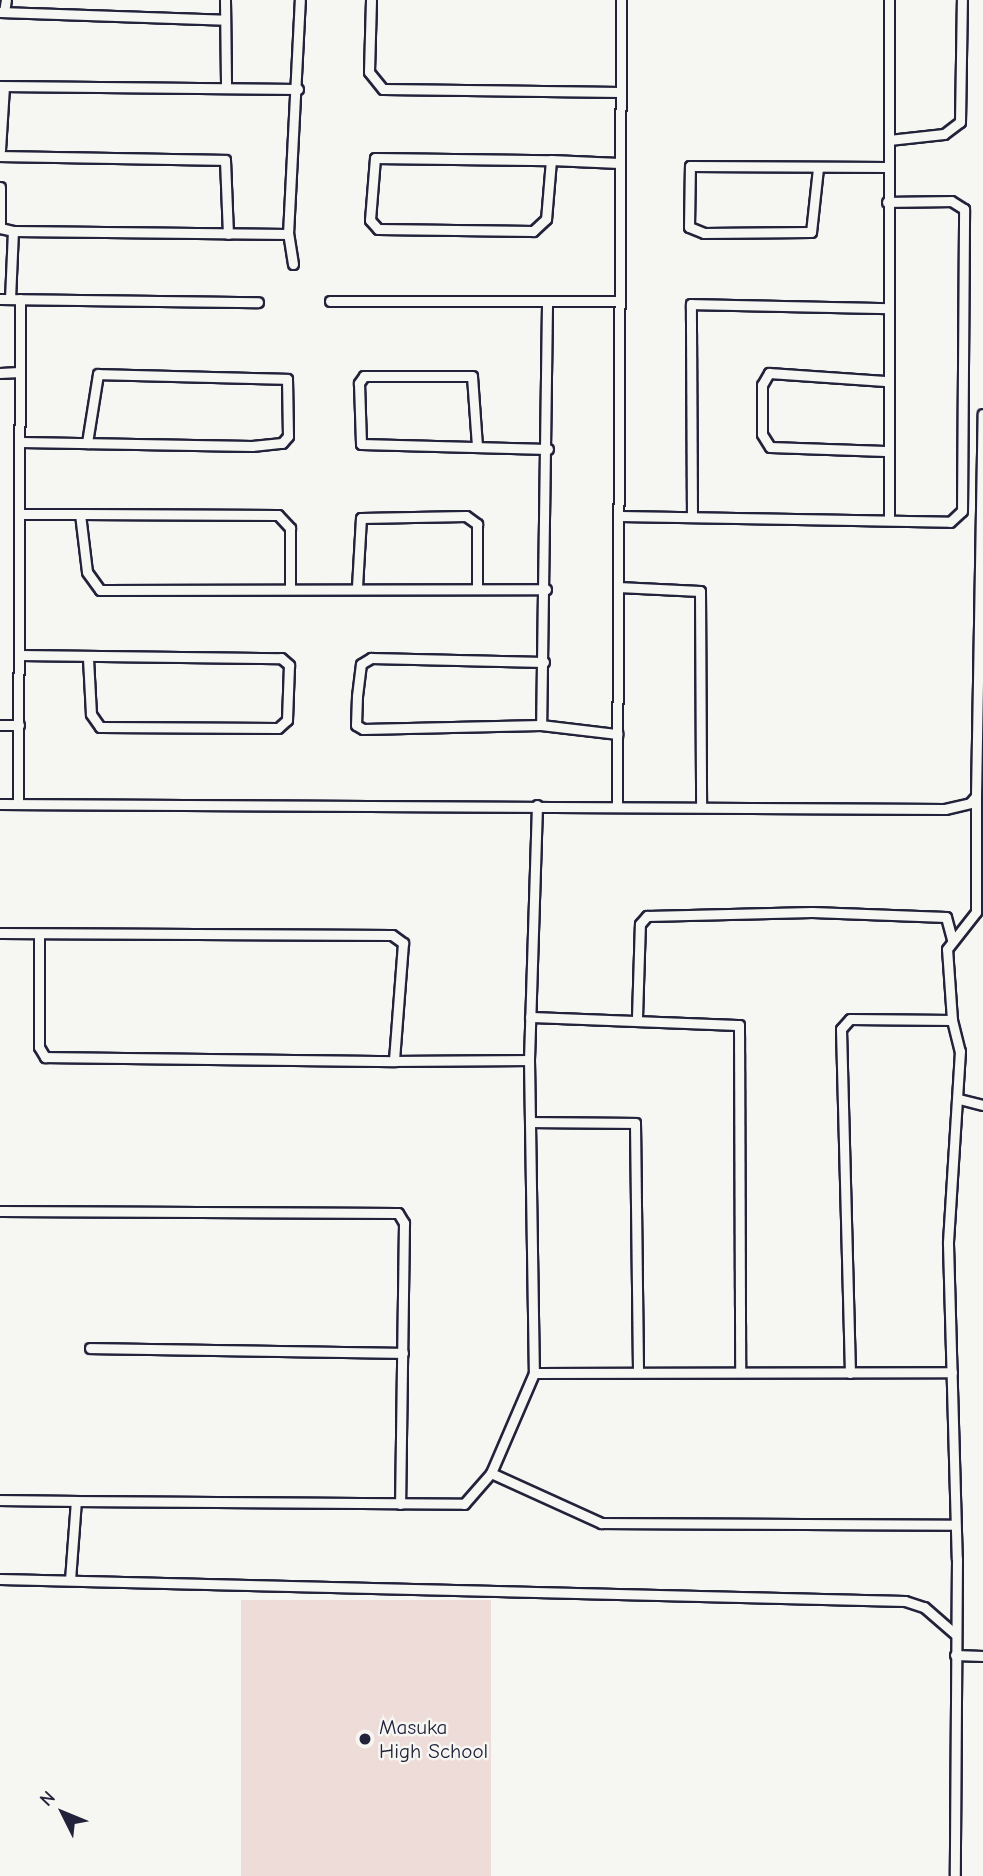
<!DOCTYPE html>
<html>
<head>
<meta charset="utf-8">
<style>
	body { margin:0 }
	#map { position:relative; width:983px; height:1876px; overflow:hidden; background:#f6f6f2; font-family:"Comic Neue",sans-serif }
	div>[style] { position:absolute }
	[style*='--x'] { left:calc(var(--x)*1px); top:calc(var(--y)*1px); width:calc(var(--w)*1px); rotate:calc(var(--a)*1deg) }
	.built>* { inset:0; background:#eedcd9; transform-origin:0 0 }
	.roads { filter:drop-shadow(2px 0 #22223b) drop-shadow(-2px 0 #22223b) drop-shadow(0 2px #22223b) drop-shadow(0 -2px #22223b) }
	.street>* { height:9px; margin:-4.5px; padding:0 4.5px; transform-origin:4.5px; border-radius:4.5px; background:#f6f6f2 }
	.dots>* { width:19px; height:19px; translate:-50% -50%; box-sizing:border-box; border:4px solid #f6f6f2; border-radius:50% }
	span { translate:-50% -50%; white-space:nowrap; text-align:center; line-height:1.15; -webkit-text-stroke:5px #f6f6f2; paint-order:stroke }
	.poi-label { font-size:21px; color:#22223b }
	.left { translate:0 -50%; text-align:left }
	.north { position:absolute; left:28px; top:1778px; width:70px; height:70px; -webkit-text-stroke:5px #f6f6f2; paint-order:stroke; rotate:313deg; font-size:19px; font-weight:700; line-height:28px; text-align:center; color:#22223b }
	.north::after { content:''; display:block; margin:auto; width:24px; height:32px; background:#22223b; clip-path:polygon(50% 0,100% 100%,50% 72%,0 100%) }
</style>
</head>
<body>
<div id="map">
	<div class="built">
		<div style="left:241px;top:1600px;width:250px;height:276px"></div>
	</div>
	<div class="roads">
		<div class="street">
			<div style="--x:225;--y:0;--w:87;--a:89.3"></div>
			<div style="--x:371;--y:0;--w:72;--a:91.6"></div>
			<div style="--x:369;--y:72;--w:22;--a:51"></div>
			<div style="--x:383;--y:89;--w:237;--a:0.7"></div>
			<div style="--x:0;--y:12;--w:225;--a:2"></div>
			<div style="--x:4;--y:12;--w:12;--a:-81"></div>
			<div style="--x:0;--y:86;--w:298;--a:0.6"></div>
			<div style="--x:889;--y:140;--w:55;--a:-6.2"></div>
			<div style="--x:944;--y:134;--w:20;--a:-37"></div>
			<div style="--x:960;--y:122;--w:122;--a:-89.1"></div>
			<div style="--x:0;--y:150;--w:63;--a:-86.4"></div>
			<div style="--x:0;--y:156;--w:225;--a:1"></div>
			<div style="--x:225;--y:160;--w:74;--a:87.7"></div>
			<div style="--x:551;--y:160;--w:59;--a:94.8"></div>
			<div style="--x:546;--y:219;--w:18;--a:137"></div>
			<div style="--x:533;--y:231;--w:155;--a:-179.3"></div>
			<div style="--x:378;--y:229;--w:12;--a:-132"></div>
			<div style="--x:370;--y:220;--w:62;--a:-85.4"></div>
			<div style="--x:375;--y:158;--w:176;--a:0.7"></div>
			<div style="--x:551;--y:160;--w:68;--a:2.5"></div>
			<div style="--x:818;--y:168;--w:64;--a:96.2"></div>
			<div style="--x:811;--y:232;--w:107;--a:179.5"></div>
			<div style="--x:704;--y:233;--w:16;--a:-158"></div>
			<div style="--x:689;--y:227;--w:61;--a:-89.1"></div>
			<div style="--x:690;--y:166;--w:197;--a:0.3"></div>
			<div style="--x:0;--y:187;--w:41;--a:90"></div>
			<div style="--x:0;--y:228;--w:13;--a:13"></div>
			<div style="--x:13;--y:231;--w:275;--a:0.6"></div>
			<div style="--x:293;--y:264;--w:30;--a:-99"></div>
			<div style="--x:288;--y:234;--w:234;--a:-87.1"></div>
			<div style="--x:0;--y:299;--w:258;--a:0.7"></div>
			<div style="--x:10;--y:299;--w:68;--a:-87.5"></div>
			<div style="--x:330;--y:301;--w:287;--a:0"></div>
			<div style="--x:547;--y:305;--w:420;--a:90.8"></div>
			<div style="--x:541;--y:725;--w:77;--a:6.8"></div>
			<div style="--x:0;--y:373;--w:19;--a:-3"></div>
			<div style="--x:21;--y:442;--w:231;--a:1"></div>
			<div style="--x:252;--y:446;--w:30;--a:-6"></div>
			<div style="--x:282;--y:443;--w:9;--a:-49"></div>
			<div style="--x:288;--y:436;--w:57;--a:-91"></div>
			<div style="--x:287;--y:379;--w:189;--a:-178.5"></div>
			<div style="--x:98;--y:374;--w:70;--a:99.1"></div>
			<div style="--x:477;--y:446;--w:70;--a:-94.1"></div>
			<div style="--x:472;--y:376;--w:108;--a:180"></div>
			<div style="--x:364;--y:376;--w:9;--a:126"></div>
			<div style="--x:359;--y:383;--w:61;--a:88.1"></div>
			<div style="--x:361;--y:444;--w:187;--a:1.5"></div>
			<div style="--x:885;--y:451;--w:115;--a:-178"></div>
			<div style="--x:770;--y:447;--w:15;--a:-122"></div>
			<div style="--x:762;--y:434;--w:49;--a:-90"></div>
			<div style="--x:762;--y:385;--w:14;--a:-60"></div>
			<div style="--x:769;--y:373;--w:116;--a:3.9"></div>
			<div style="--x:22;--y:514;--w:58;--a:0"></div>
			<div style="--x:80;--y:514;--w:58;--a:83.1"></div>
			<div style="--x:87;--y:572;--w:22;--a:54"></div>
			<div style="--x:100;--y:590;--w:446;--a:-0.1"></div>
			<div style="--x:80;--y:514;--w:198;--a:0.3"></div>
			<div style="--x:278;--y:515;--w:18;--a:47"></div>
			<div style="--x:290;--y:528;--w:57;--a:90"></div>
			<div style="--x:620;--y:516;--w:330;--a:1"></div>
			<div style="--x:950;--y:522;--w:16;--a:-43"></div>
			<div style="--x:962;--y:511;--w:302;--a:-89.6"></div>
			<div style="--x:964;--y:209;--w:15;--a:-148"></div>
			<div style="--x:951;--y:201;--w:64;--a:179.1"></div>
			<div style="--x:692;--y:517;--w:213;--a:-90.3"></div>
			<div style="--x:691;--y:304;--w:195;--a:1.2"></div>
			<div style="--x:889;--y:520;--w:520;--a:-90"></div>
			<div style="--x:357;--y:587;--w:69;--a:-86.7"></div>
			<div style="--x:361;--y:518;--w:105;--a:-1.1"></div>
			<div style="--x:466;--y:516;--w:14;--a:36"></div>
			<div style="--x:477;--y:524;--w:64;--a:90"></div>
			<div style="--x:618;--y:587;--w:82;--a:2.8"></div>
			<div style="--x:700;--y:591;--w:214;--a:89.7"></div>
			<div style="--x:20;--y:655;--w:261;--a:0.7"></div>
			<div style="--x:281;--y:658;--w:11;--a:41"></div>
			<div style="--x:289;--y:665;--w:55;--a:92.1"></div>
			<div style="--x:287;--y:720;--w:12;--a:138"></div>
			<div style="--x:278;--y:728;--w:178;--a:-179.7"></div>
			<div style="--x:100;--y:727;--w:16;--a:-125"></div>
			<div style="--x:91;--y:714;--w:56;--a:-93.1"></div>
			<div style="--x:0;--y:725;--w:19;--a:0"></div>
			<div style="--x:541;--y:725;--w:178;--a:178.7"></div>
			<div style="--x:363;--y:729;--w:8;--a:-150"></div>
			<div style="--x:356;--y:725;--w:29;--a:-88"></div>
			<div style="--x:357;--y:696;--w:32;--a:-83"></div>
			<div style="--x:361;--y:664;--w:12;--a:-31"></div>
			<div style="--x:371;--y:658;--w:173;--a:1.3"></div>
			<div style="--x:18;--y:803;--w:504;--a:-89.77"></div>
			<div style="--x:0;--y:804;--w:945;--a:0.3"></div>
			<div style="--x:945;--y:809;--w:26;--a:-13"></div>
			<div style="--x:970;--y:803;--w:9;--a:-49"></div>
			<div style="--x:976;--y:796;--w:382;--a:-89"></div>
			<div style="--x:617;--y:804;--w:804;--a:-89.71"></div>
			<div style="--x:537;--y:805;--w:255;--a:91.8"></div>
			<div style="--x:529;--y:1060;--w:313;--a:89.1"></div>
			<div style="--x:534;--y:1373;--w:418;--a:-0.1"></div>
			<div style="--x:0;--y:933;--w:392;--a:0.3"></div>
			<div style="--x:392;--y:935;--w:14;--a:36"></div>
			<div style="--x:403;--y:943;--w:118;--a:94.4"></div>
			<div style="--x:394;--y:1061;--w:135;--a:-0.4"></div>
			<div style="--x:39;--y:934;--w:113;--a:90"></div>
			<div style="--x:39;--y:1047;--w:12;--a:59"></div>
			<div style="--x:45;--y:1057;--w:349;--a:0.7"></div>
			<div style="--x:530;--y:1017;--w:209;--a:2.2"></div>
			<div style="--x:739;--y:1025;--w:347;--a:89.8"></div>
			<div style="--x:637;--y:1017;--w:93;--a:-88.2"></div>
			<div style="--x:640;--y:924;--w:11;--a:-49"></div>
			<div style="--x:647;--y:916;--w:165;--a:-1.4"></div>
			<div style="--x:812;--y:912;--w:134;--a:2.1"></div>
			<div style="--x:946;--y:917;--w:24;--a:75"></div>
			<div style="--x:952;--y:1020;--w:71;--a:-94"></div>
			<div style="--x:947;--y:949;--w:47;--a:-51.9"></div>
			<div style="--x:976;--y:912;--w:116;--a:-90"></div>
			<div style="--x:959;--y:1099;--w:25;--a:14"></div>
			<div style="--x:530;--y:1122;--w:105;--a:0.5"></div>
			<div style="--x:635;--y:1123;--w:249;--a:89.3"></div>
			<div style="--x:0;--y:1211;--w:398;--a:0.3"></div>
			<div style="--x:398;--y:1213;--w:12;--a:59"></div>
			<div style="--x:404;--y:1223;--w:281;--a:90.8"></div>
			<div style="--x:90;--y:1348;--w:313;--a:0.9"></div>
			<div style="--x:850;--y:1373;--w:344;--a:-91.5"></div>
			<div style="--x:841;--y:1029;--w:13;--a:-48"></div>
			<div style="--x:850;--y:1019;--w:102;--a:0.6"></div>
			<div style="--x:952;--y:1020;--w:32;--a:76"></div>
			<div style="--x:960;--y:1051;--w:193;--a:93.6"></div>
			<div style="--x:948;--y:1244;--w:315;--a:88.4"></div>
			<div style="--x:957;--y:1559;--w:317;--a:90.4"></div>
			<div style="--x:491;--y:1473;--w:121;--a:24.4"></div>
			<div style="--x:601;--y:1523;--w:352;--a:0.3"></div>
			<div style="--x:0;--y:1500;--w:76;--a:0.8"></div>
			<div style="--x:0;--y:1579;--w:905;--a:1.39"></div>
			<div style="--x:905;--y:1601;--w:20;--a:18"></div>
			<div style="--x:924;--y:1607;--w:41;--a:41.1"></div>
			<div style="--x:70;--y:1580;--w:79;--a:-85.7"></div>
			<div style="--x:76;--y:1501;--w:388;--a:0.4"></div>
			<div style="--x:464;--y:1504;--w:41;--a:-48.9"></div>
			<div style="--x:491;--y:1473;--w:109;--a:-66.7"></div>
			<div style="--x:955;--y:1655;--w:28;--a:2"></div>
		</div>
	</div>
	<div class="dots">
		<div style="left:365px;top:1739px;background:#22223b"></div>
	</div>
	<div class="poi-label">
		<span class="left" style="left:379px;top:1739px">Masuka<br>High School</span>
	</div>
	<div class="north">N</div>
</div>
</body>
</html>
